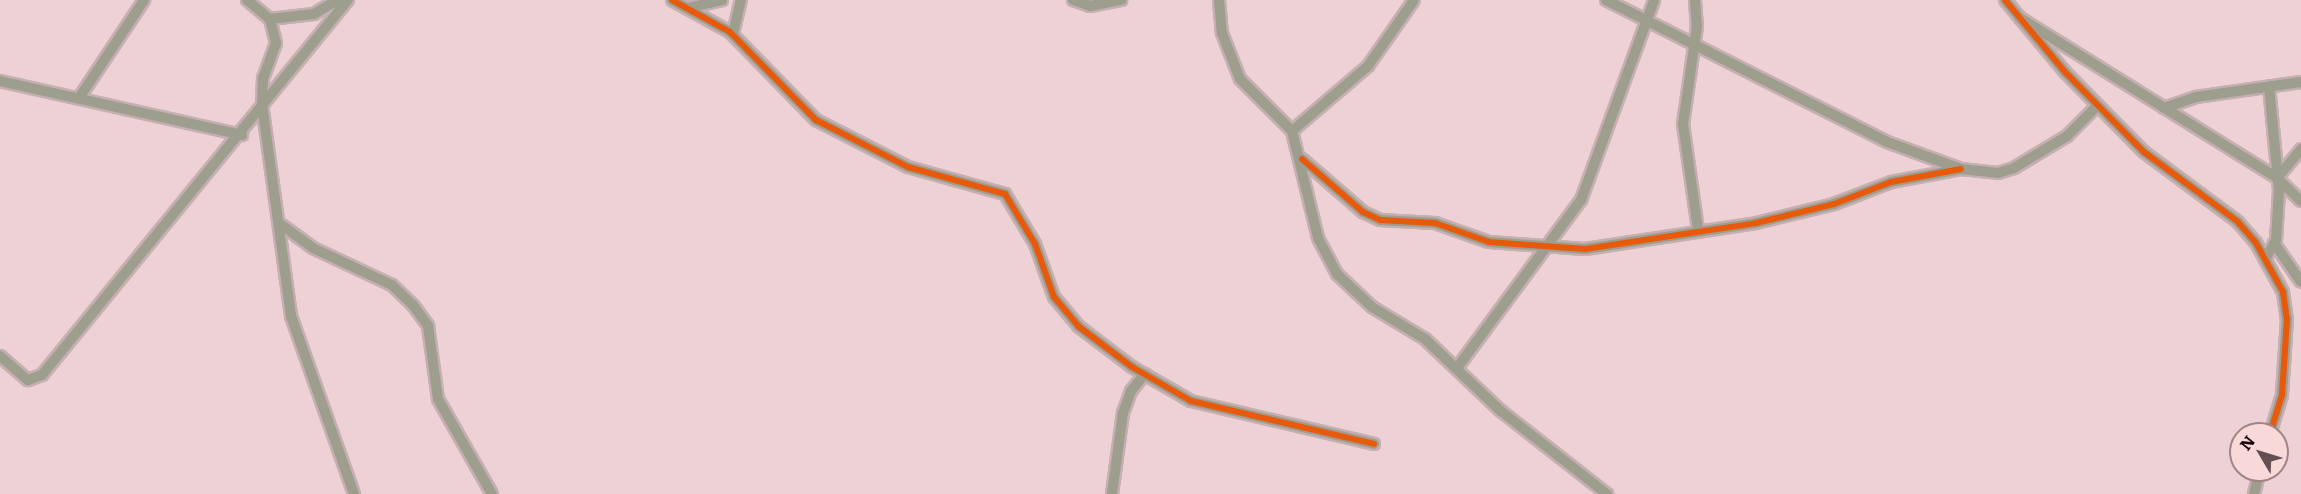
<!DOCTYPE html>
<html>
<head>
<meta charset="utf-8">
<style>
	body { margin:0 }
	#map { position:relative; width:2301px; height:494px; overflow:hidden; background:#eed1d4; font-family:Literata,serif }
	div>[style] { position:absolute }
	[style*='--x'] { left:calc(var(--x)*1px); top:calc(var(--y)*1px); width:calc(var(--w)*1px); rotate:calc(var(--a)*1deg) }
	.roads { filter:drop-shadow(2px 0 #c5afb1) drop-shadow(-2px 0 #c5afb1) drop-shadow(0 2px #c5afb1) drop-shadow(0 -2px #c5afb1) }
	.street>* { height:10px; margin:-5px; padding:0 5px; transform-origin:5px; border-radius:5px; background:#9d9e8e }
	.cycleway>* { height:6px; margin:-3px; padding:0 3px; transform-origin:3px; border-radius:3px; background:#e8590c }
	span { translate:-50% -50%; white-space:nowrap; text-align:center; line-height:1.15; -webkit-text-stroke:4.5px #f9d8da; paint-order:stroke }
	.north { position:absolute; left:2229px; top:422px; width:60px; height:60px; box-sizing:border-box; background:#f9d8da; border:2px solid #a08587; border-radius:50%; rotate:308deg; font-size:16px; font-weight:700; line-height:24px; text-align:center; color:#1a080b }
	.north::after { content:''; display:block; margin:auto; width:21px; height:27px; background:#644e51; clip-path:polygon(50% 0,100% 100%,50% 72%,0 100%) }
</style>
</head>
<body>
<div id="map">
	<div class="roads">
		<div class="street">
			<div style="--x:247;--y:0;--w:30;--a:40"></div>
			<div style="--x:270;--y:19;--w:44;--a:-6.5"></div>
			<div style="--x:314;--y:14;--w:27;--a:-31"></div>
			<div style="--x:672;--y:0;--w:66;--a:28.9"></div>
			<div style="--x:730;--y:32;--w:123;--a:45.7"></div>
			<div style="--x:816;--y:120;--w:103;--a:27.1"></div>
			<div style="--x:908;--y:167;--w:101;--a:15.6"></div>
			<div style="--x:1005;--y:194;--w:58;--a:59"></div>
			<div style="--x:1035;--y:244;--w:56;--a:70.3"></div>
			<div style="--x:1054;--y:297;--w:38;--a:50"></div>
			<div style="--x:1078;--y:326;--w:68;--a:37.2"></div>
			<div style="--x:1132;--y:367;--w:68;--a:30"></div>
			<div style="--x:1191;--y:401;--w:188;--a:13.2"></div>
			<div style="--x:1073;--y:0;--w:18;--a:19"></div>
			<div style="--x:1090;--y:6;--w:32;--a:-11"></div>
			<div style="--x:1219;--y:0;--w:33;--a:85"></div>
			<div style="--x:1222;--y:33;--w:49;--a:68.6"></div>
			<div style="--x:1240;--y:79;--w:74;--a:45"></div>
			<div style="--x:1292;--y:131;--w:110;--a:76.3"></div>
			<div style="--x:1318;--y:238;--w:41;--a:62.2"></div>
			<div style="--x:1337;--y:274;--w:48;--a:43.3"></div>
			<div style="--x:1372;--y:307;--w:62;--a:31.1"></div>
			<div style="--x:1425;--y:339;--w:105;--a:43.5"></div>
			<div style="--x:1501;--y:411;--w:135;--a:38.1"></div>
			<div style="--x:1606;--y:0;--w:315;--a:26.8"></div>
			<div style="--x:1887;--y:142;--w:79;--a:20"></div>
			<div style="--x:1961;--y:169;--w:37;--a:6"></div>
			<div style="--x:1998;--y:173;--w:17;--a:-17"></div>
			<div style="--x:2014;--y:168;--w:62;--a:-31.1"></div>
			<div style="--x:2067;--y:136;--w:42;--a:-45"></div>
			<div style="--x:1695;--y:0;--w:26;--a:86"></div>
			<div style="--x:1697;--y:26;--w:99;--a:98.1"></div>
			<div style="--x:1683;--y:124;--w:106;--a:81.9"></div>
			<div style="--x:2005;--y:0;--w:94;--a:50.2"></div>
			<div style="--x:2065;--y:72;--w:112;--a:45.4"></div>
			<div style="--x:2144;--y:152;--w:116;--a:36.6"></div>
			<div style="--x:2237;--y:221;--w:29;--a:49"></div>
			<div style="--x:2256;--y:243;--w:56;--a:61.1"></div>
			<div style="--x:2283;--y:292;--w:27;--a:82"></div>
			<div style="--x:2287;--y:319;--w:76;--a:93.8"></div>
			<div style="--x:2282;--y:395;--w:41;--a:107.1"></div>
			<div style="--x:688;--y:8;--w:35;--a:-13"></div>
			<div style="--x:2020;--y:18;--w:303;--a:31.9"></div>
			<div style="--x:2277;--y:178;--w:33;--a:44"></div>
			<div style="--x:270;--y:19;--w:25;--a:76"></div>
			<div style="--x:276;--y:43;--w:37;--a:110"></div>
			<div style="--x:263;--y:78;--w:26;--a:92"></div>
			<div style="--x:262;--y:104;--w:214;--a:82.2"></div>
			<div style="--x:291;--y:316;--w:189;--a:70.5"></div>
			<div style="--x:733;--y:34;--w:35;--a:-77"></div>
			<div style="--x:0;--y:81;--w:248;--a:12.6"></div>
			<div style="--x:79;--y:98;--w:118;--a:-56.4"></div>
			<div style="--x:2164;--y:108;--w:34;--a:-19"></div>
			<div style="--x:2196;--y:97;--w:106;--a:-8.1"></div>
			<div style="--x:1292;--y:131;--w:100;--a:-40.5"></div>
			<div style="--x:1368;--y:66;--w:80;--a:-55.1"></div>
			<div style="--x:1302;--y:159;--w:81;--a:41"></div>
			<div style="--x:1363;--y:212;--w:19;--a:25"></div>
			<div style="--x:1380;--y:220;--w:55;--a:3.1"></div>
			<div style="--x:1435;--y:223;--w:57;--a:19.4"></div>
			<div style="--x:1489;--y:242;--w:96;--a:4.2"></div>
			<div style="--x:1585;--y:249;--w:173;--a:-8.6"></div>
			<div style="--x:1756;--y:223;--w:80;--a:-13.7"></div>
			<div style="--x:1834;--y:204;--w:61;--a:-21.1"></div>
			<div style="--x:1891;--y:182;--w:71;--a:-10.5"></div>
			<div style="--x:2277;--y:178;--w:38;--a:-50"></div>
			<div style="--x:279;--y:223;--w:42;--a:36.3"></div>
			<div style="--x:313;--y:248;--w:87;--a:25.1"></div>
			<div style="--x:392;--y:285;--w:29;--a:44"></div>
			<div style="--x:413;--y:305;--w:26;--a:54"></div>
			<div style="--x:428;--y:326;--w:74;--a:82.2"></div>
			<div style="--x:438;--y:399;--w:109;--a:60.4"></div>
			<div style="--x:2274;--y:243;--w:47;--a:55.3"></div>
			<div style="--x:2265;--y:259;--w:21;--a:-59"></div>
			<div style="--x:2276;--y:241;--w:51;--a:-86.6"></div>
			<div style="--x:2279;--y:190;--w:104;--a:-95.5"></div>
			<div style="--x:0;--y:356;--w:37;--a:41"></div>
			<div style="--x:28;--y:380;--w:15;--a:-20"></div>
			<div style="--x:42;--y:375;--w:484;--a:-50.8"></div>
			<div style="--x:1457;--y:368;--w:209;--a:-53.6"></div>
			<div style="--x:1581;--y:200;--w:213;--a:-69.9"></div>
			<div style="--x:1112;--y:494;--w:82;--a:-82.3"></div>
			<div style="--x:1123;--y:413;--w:23;--a:-70"></div>
			<div style="--x:1131;--y:391;--w:22;--a:-51"></div>
			<div style="--x:2254;--y:494;--w:25;--a:-76"></div>
		</div>
	</div>
	<div class="cycleway">
		<div style="--x:672;--y:0;--w:66;--a:28.9"></div>
		<div style="--x:730;--y:32;--w:123;--a:45.7"></div>
		<div style="--x:816;--y:120;--w:103;--a:27.1"></div>
		<div style="--x:908;--y:167;--w:101;--a:15.6"></div>
		<div style="--x:1005;--y:194;--w:58;--a:59"></div>
		<div style="--x:1035;--y:244;--w:56;--a:70.3"></div>
		<div style="--x:1054;--y:297;--w:38;--a:50"></div>
		<div style="--x:1078;--y:326;--w:68;--a:37.2"></div>
		<div style="--x:1132;--y:367;--w:68;--a:30"></div>
		<div style="--x:1191;--y:401;--w:188;--a:13.2"></div>
		<div style="--x:2005;--y:0;--w:94;--a:50.2"></div>
		<div style="--x:2065;--y:72;--w:112;--a:45.4"></div>
		<div style="--x:2144;--y:152;--w:116;--a:36.6"></div>
		<div style="--x:2237;--y:221;--w:29;--a:49"></div>
		<div style="--x:2256;--y:243;--w:56;--a:61.1"></div>
		<div style="--x:2283;--y:292;--w:27;--a:82"></div>
		<div style="--x:2287;--y:319;--w:76;--a:93.8"></div>
		<div style="--x:2282;--y:395;--w:41;--a:107.1"></div>
		<div style="--x:1302;--y:159;--w:81;--a:41"></div>
		<div style="--x:1363;--y:212;--w:19;--a:25"></div>
		<div style="--x:1380;--y:220;--w:55;--a:3.1"></div>
		<div style="--x:1435;--y:223;--w:57;--a:19.4"></div>
		<div style="--x:1489;--y:242;--w:96;--a:4.2"></div>
		<div style="--x:1585;--y:249;--w:173;--a:-8.6"></div>
		<div style="--x:1756;--y:223;--w:80;--a:-13.7"></div>
		<div style="--x:1834;--y:204;--w:61;--a:-21.1"></div>
		<div style="--x:1891;--y:182;--w:71;--a:-10.5"></div>
	</div>
	<div class="north">N</div>
</div>
</body>
</html>
